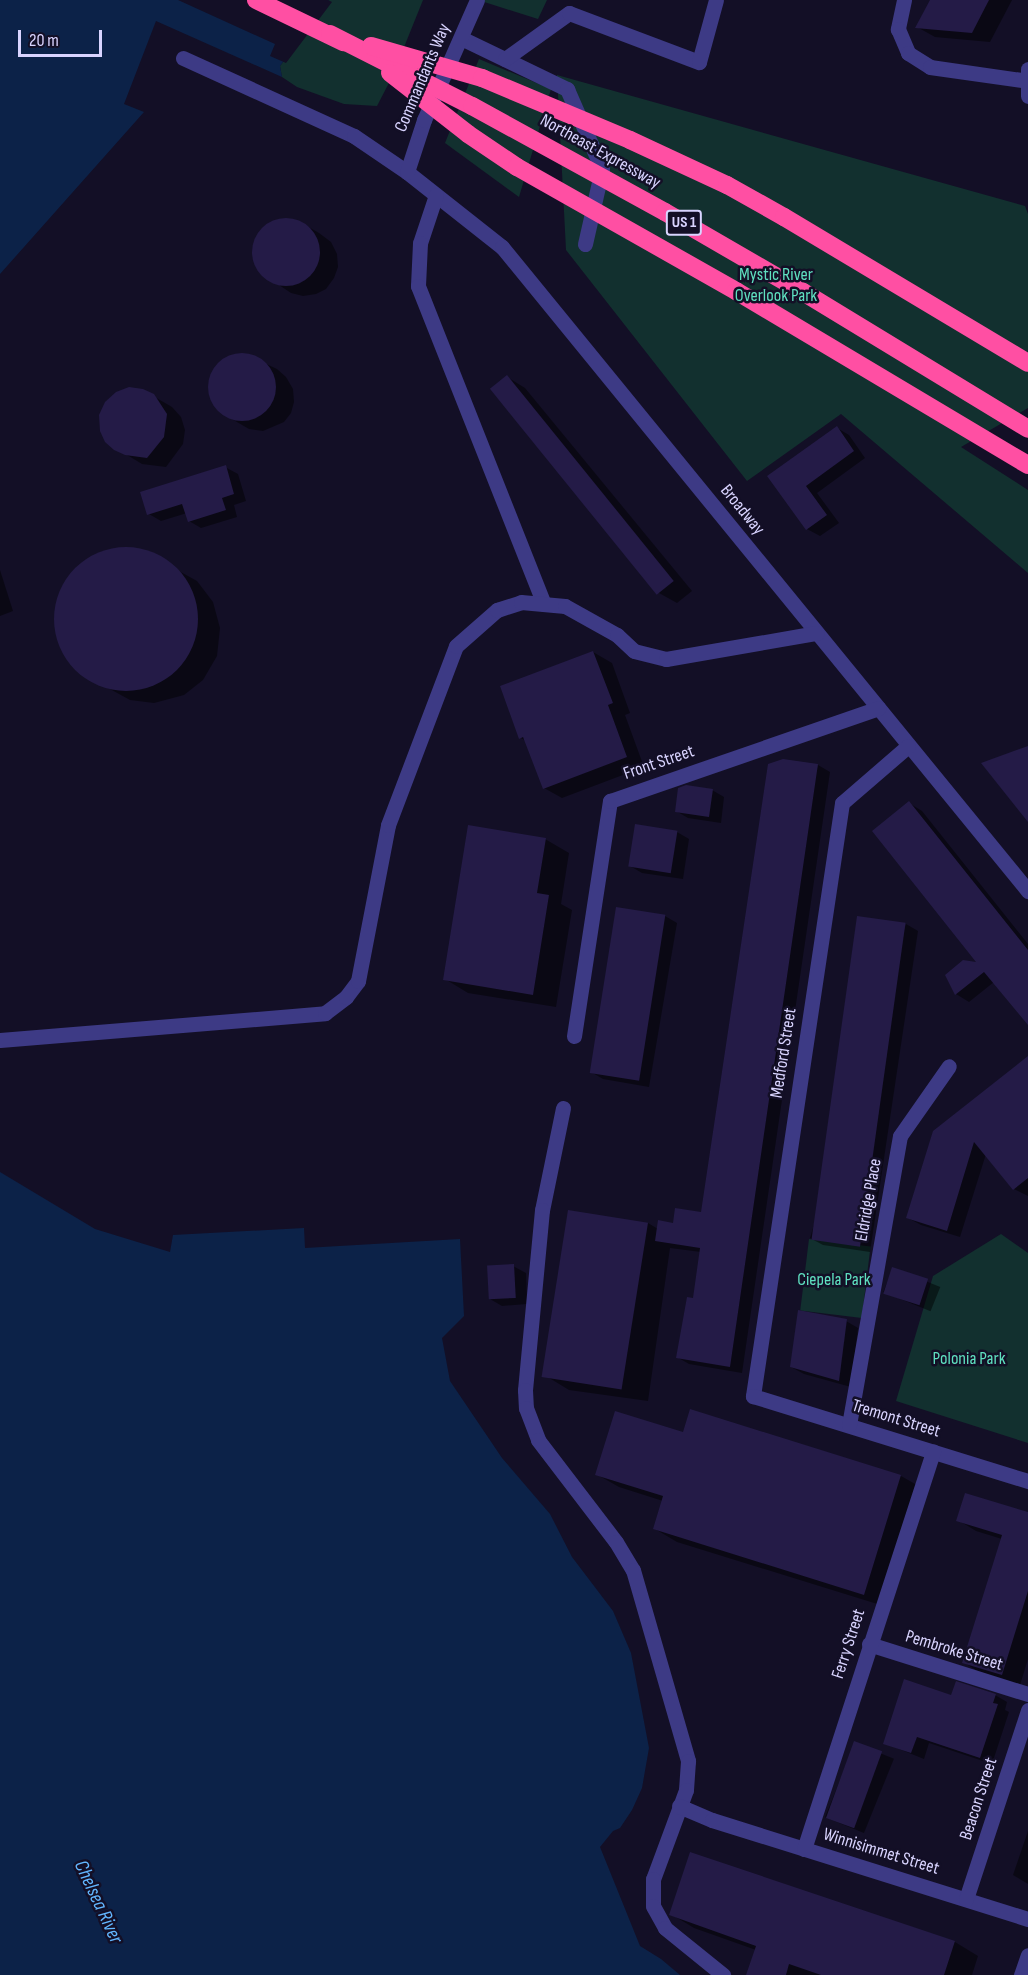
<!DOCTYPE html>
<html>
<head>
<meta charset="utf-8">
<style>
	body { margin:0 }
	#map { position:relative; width:1028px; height:1975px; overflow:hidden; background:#130f26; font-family:"Sofia Sans Condensed",sans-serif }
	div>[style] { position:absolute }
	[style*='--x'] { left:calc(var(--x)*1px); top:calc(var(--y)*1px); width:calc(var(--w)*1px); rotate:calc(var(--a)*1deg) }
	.green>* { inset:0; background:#12302f; transform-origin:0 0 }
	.water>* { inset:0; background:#0c2248 }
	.pier>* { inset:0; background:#130f26 }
	.shadow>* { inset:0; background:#0007; transform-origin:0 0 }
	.building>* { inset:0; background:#241b47; transform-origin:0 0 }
	.round { border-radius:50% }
	.minor>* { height:15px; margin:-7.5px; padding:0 7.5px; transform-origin:7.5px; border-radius:7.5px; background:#3d3a85 }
	.highway>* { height:18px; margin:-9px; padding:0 9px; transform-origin:9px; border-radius:9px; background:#ff4fa3 }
	.highway-bridge>* { height:18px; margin:-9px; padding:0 9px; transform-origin:9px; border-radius:9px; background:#ff4fa3 }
	span { translate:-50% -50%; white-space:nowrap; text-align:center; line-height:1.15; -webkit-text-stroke:5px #130f26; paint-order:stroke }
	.shield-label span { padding:2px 4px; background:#130f26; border:2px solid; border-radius:4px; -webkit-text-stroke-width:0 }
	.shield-label { font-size:16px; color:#d9d4ff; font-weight:700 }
	.street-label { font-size:18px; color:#d9d4ff }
	.park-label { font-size:18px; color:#5fe0c0 }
	.water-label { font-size:20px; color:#62b6ff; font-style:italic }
	.scale { position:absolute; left:18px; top:30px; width:84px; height:27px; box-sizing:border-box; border:3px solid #d9d4ff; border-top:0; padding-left:8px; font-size:18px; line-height:21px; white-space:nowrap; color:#d9d4ff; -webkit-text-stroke:4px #130f26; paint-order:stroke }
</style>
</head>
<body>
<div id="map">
	<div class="green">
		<div style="clip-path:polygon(329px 0,423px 0,392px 77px,377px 106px,344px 104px,297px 87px,282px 77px,280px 66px)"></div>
		<div style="clip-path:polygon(478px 0,547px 0,538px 19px)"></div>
		<div style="clip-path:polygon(479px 59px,551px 89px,519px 197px,445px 143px)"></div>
		<div style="clip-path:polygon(557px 75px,1025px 206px,1028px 214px,1028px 408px,961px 447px,1028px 490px,1028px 573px,841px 414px,747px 481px,566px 250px)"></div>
		<div style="clip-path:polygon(1001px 1234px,1028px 1253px,1028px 1443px,896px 1401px,933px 1276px)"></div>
		<div style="left:809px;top:1239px;width:62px;height:72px;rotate:7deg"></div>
	</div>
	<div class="water">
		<div style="clip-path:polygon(0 0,329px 0,280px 66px,282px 77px,156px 21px,124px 104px,144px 112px,0 274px)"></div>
		<div style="clip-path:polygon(0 1172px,95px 1229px,170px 1252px,173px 1235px,304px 1228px,305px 1248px,460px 1239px,464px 1316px,442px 1338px,450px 1381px,502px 1458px,550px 1514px,572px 1557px,613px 1611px,631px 1653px,649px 1748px,642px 1788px,632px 1810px,620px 1828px,613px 1831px,600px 1847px,640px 1946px,661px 1959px,680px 1975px,0 1975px)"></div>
	</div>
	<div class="pier">
		<div style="clip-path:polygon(178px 0,328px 0,332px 2px,286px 63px,270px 56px,275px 44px)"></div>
	</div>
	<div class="shadow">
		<div style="clip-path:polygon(932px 0,1012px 0,990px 42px,935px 37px,917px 27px)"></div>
		<div style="clip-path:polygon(285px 219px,300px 222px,319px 233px,331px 242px,337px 254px,338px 267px,334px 278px,326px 289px,316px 294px,303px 296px,291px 293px,261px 273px,255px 263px,253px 250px,257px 237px,264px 228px)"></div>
		<div style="clip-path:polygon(245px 354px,277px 369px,286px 377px,293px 389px,294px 402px,291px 413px,284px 422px,263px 431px,249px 429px,230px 418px,219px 410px,211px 399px,209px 385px,213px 372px,220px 363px,232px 356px)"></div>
		<div style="clip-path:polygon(507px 377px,525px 388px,692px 591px,677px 603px,659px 593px)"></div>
		<div style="clip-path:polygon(153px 396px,172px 407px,181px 417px,185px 430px,183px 444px,166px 467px,142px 464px,109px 444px)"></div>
		<div style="clip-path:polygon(837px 428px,849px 435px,865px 458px,817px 493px,839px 523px,820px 536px,807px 529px,769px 476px)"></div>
		<div style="clip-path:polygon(225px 467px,238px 474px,246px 501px,234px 505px,237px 517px,201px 528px,189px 521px,187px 513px,161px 521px,149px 514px)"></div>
		<div style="clip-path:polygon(125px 549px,139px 549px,197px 581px,213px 602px,220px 628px,217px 656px,203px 680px,184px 695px,154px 703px,130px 700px,79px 672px,64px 653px,56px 622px,59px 598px,71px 575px,92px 557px)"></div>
		<div style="clip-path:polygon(0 570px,13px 611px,0 616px)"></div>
		<div style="clip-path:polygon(593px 652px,612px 663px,630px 713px,625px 715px,644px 767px,562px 798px,544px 788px,526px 741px,521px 738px)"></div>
		<div style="clip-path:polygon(818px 765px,830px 772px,742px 1373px,689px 1364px,677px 1357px,694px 1300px,701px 1252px,670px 1248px,648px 1401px,569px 1390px,546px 1376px,648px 1223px,658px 1229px,702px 1213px)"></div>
		<div style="clip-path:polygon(712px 790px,724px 797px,721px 823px,688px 818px,676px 811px)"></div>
		<div style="clip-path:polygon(909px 803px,922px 811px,1028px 944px,1028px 1023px,994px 982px,969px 1002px,956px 994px,947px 975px,980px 965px)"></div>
		<div style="clip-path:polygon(677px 832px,689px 839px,683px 879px,642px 873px,630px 866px)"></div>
		<div style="clip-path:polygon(545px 839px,569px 853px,561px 904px,572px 910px,556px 1007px,468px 993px,445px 979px)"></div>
		<div style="clip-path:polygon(665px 916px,677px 923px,649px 1087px,603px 1079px,591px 1072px)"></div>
		<div style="clip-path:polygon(906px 924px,918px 931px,870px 1252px,823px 1245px,810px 1238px)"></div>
		<div style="clip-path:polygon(1028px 1057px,1028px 1196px,1014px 1189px,986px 1154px,960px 1237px,921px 1225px,908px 1218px)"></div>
		<div style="clip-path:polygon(513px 1266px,526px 1273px,527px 1304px,502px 1306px,490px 1299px)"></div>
		<div style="left:893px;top:1268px;width:51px;height:26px;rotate:22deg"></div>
		<div style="clip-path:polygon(846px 1321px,858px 1328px,851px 1387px,804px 1374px,791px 1367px)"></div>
		<div style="clip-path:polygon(691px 1411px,901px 1476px,924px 1489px,887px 1607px,677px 1542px,655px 1529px,663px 1501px,619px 1487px,596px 1474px,684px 1434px)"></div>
		<div style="clip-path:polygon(1028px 1514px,1028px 1659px,1020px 1685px,981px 1673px,963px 1662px,1002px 1539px,976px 1531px,958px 1520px)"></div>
		<div style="clip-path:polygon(995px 1695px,1007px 1702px,1005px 1710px,1009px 1712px,992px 1764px,929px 1743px,924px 1759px,884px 1743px,952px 1697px)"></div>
		<div style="left:855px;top:1743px;width:42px;height:80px;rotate:22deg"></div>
		<div style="clip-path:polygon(1028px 1831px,1028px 1884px,1013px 1875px)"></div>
		<div style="clip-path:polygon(671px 1914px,955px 1942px,978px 1956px,972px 1975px,750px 1975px,756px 1950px,694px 1928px)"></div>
	</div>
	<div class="building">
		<div style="clip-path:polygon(930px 0,989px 0,972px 33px,915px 28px)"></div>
		<div class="round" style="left:252px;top:218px;width:68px;height:68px"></div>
		<div class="round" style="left:208px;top:353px;width:68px;height:68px"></div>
		<div style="left:507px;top:375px;width:265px;height:22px;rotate:51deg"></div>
		<div style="clip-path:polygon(129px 387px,143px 389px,154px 394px,167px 414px,164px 437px,147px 458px,125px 455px,114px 450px,105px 442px,100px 431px,99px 415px,105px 402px,116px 392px)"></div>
		<div style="clip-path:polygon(837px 426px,854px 451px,806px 486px,827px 515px,806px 530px,767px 476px)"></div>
		<div style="clip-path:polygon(226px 465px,234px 494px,222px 498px,226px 510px,188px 522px,182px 504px,147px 515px,140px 492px)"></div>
		<div class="round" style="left:54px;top:547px;width:144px;height:144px"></div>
		<div style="clip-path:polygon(593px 651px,613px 703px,608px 705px,627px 757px,543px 789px,523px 737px,519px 739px,500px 686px)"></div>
		<div style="clip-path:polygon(1028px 746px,1028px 822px,981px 763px)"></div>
		<div style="clip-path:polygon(783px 759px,818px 764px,730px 1367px,676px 1358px,687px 1297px,693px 1298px,700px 1248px,655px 1241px,658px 1220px,673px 1223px,675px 1208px,701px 1212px,768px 764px)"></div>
		<div style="clip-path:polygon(686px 785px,713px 789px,709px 817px,675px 812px,678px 788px)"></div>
		<div style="clip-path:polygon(909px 801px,1028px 950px,1028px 1025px,984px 972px,955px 995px,945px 975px,963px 960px,976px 962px,872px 831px)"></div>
		<div style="left:635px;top:824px;width:43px;height:43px;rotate:9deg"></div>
		<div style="clip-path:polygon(468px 825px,546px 838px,537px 893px,549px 895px,533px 995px,443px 980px)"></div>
		<div style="left:616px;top:907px;width:50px;height:168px;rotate:9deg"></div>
		<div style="left:857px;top:916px;width:49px;height:327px;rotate:8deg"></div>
		<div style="clip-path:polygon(1028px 1056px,1028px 1178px,1013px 1190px,974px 1142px,947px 1231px,906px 1218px,933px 1131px)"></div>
		<div style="left:568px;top:1210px;width:81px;height:169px;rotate:9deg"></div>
		<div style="left:514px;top:1264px;width:34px;height:27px;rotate:87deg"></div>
		<div style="left:892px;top:1267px;width:38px;height:28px;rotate:18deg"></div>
		<div style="clip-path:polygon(798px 1310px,847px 1319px,839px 1381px,790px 1367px)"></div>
		<div style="clip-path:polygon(690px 1409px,901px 1475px,864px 1595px,653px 1529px,663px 1496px,595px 1475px,615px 1411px,683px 1432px)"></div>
		<div style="clip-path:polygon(965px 1493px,1028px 1512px,1028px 1591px,1002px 1675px,962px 1663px,1002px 1535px,956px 1521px)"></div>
		<div style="clip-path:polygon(904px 1679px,951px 1695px,956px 1681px,996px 1694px,993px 1703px,998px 1704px,980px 1758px,917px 1737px,911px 1753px,883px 1744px)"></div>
		<div style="left:854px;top:1741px;width:30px;height:82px;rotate:20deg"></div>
		<div style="clip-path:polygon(690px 1852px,955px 1941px,944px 1975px,821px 1975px,789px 1964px,786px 1975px,746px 1975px,756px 1946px,669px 1915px)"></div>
	</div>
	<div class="minor">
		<div style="--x:904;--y:0;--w:30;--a:102"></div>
		<div style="--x:898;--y:29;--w:26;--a:67"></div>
		<div style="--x:908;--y:53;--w:26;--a:32"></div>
		<div style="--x:930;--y:67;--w:99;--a:8.1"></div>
		<div style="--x:461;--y:38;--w:118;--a:25.7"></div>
		<div style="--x:567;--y:89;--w:87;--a:66.4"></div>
		<div style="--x:602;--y:169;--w:77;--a:102.8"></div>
		<div style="--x:183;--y:58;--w:188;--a:24.5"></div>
		<div style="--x:354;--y:136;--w:64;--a:34.2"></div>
		<div style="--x:407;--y:172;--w:121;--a:38.3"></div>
		<div style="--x:502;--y:247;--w:832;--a:50.76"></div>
		<div style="--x:505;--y:59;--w:79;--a:-35.7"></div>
		<div style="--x:569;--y:13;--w:139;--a:20.7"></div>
		<div style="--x:699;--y:62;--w:64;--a:-74.7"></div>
		<div style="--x:1028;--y:69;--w:27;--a:90"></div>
		<div style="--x:407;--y:172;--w:55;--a:-71.9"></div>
		<div style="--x:424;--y:120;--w:131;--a:-66.2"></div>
		<div style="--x:436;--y:195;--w:51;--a:108.4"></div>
		<div style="--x:420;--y:243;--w:43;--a:92.7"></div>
		<div style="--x:418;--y:286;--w:342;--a:68.4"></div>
		<div style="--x:908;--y:746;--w:87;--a:139.2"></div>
		<div style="--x:842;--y:803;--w:600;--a:98.54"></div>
		<div style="--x:753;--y:1396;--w:288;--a:17.2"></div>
		<div style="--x:574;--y:1036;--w:238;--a:-81.3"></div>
		<div style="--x:610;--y:801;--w:284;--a:-19.1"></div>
		<div style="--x:0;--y:1040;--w:326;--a:-4.7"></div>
		<div style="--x:325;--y:1013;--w:26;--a:-37"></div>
		<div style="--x:346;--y:997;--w:20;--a:-53"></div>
		<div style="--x:358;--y:981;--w:159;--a:-79.1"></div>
		<div style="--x:388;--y:825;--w:191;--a:-69.2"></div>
		<div style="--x:456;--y:646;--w:55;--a:-41.3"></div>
		<div style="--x:497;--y:610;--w:25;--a:-18"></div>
		<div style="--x:521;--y:602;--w:44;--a:5.2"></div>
		<div style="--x:565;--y:606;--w:60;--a:29.1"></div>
		<div style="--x:617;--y:635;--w:23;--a:43"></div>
		<div style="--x:634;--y:651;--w:33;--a:14"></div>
		<div style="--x:666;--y:659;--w:153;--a:-9.8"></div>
		<div style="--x:563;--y:1108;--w:104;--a:101.6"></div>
		<div style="--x:542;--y:1210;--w:181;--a:95.4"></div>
		<div style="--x:525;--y:1390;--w:18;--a:87"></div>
		<div style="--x:526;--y:1408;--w:34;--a:69"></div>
		<div style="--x:538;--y:1440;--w:128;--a:52.6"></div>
		<div style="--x:616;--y:1542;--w:33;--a:59"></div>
		<div style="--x:633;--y:1570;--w:199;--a:73.9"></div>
		<div style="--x:688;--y:1761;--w:29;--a:94"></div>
		<div style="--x:686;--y:1790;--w:95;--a:110.3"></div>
		<div style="--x:653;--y:1879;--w:27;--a:90"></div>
		<div style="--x:653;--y:1906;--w:25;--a:61"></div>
		<div style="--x:665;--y:1928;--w:75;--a:39"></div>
		<div style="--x:849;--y:1425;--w:293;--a:-80"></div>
		<div style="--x:900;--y:1136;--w:85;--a:-55"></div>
		<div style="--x:869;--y:1644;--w:167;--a:17.5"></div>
		<div style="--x:679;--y:1806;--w:36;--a:23"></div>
		<div style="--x:712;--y:1820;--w:331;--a:17.4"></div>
		<div style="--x:804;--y:1849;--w:418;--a:-72"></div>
		<div style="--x:966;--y:1899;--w:199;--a:-71.8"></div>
		<div style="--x:1021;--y:1975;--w:21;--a:-71"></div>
	</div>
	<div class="highway">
		<div style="--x:256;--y:0;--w:97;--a:25.8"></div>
	</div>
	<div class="highway-bridge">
		<div style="--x:330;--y:34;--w:159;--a:26.9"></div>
		<div style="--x:472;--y:106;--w:220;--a:28.8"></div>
		<div style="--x:665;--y:212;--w:160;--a:30.1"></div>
		<div style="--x:803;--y:292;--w:263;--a:31.3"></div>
		<div style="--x:371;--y:46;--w:116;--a:16.1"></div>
		<div style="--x:482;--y:78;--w:160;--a:22.7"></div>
		<div style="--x:630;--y:140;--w:107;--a:24.9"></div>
		<div style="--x:727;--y:185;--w:65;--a:29.3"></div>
		<div style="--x:784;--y:217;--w:284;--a:30.9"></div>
		<div style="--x:390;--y:73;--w:99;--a:38"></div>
		<div style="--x:468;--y:134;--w:59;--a:34"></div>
		<div style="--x:517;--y:167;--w:252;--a:29.5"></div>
		<div style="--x:736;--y:291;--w:340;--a:30.8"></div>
	</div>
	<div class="shield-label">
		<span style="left:684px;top:223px">US 1</span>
	</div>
	<div class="street-label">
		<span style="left:423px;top:78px;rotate:-67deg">Commandants Way</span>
		<span style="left:600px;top:152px;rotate:29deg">Northeast Expressway</span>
		<span style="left:742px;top:510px;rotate:51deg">Broadway</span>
		<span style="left:659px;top:763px;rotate:-19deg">Front Street</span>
		<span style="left:784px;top:1053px;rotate:-81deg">Medford Street</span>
		<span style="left:869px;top:1200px;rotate:-80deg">Eldridge Place</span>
		<span style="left:896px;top:1419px;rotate:17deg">Tremont Street</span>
		<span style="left:849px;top:1644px;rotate:-72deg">Ferry Street</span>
		<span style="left:954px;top:1651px;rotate:17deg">Pembroke Street</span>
		<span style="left:979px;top:1799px;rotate:-72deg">Beacon Street</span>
		<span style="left:881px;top:1852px;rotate:17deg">Winnisimmet Street</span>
	</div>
	<div class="park-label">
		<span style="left:776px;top:286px">Mystic River<br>Overlook Park</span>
		<span style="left:834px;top:1280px">Ciepela Park</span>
		<span style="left:969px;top:1359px">Polonia Park</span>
	</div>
	<div class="water-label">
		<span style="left:98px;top:1902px;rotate:65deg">Chelsea River</span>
	</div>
	<div class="scale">20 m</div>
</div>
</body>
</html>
